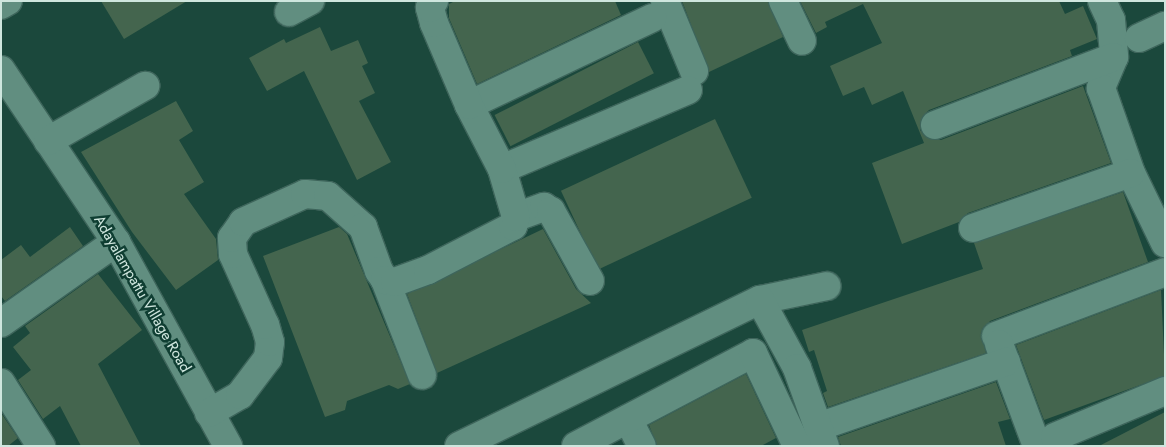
<!DOCTYPE html>
<html>
<head>
<meta charset="utf-8">
<style>
	body { margin:0 }
	#map { position:relative; width:1166px; height:447px; overflow:hidden; background:#1b483c; font-family:Jost,sans-serif }
	div>[style] { position:absolute }
	[style*='--x'] { left:calc(var(--x)*1px); top:calc(var(--y)*1px); width:calc(var(--w)*1px); rotate:calc(var(--a)*1deg) }
	.building>* { inset:0; background:#44654e; transform-origin:0 0 }
	.roads { filter:drop-shadow(1px 0 #3e655b) drop-shadow(-1px 0 #3e655b) drop-shadow(0 1px #3e655b) drop-shadow(0 -1px #3e655b) }
	.minor>* { height:28px; margin:-14px; padding:0 14px; transform-origin:14px; border-radius:14px; background:#618e80 }
	span { translate:-50% -50%; white-space:nowrap; text-align:center; line-height:1.15; -webkit-text-stroke:5px #0f3e32; paint-order:stroke }
	.street-label { font-size:15px; color:#cfe6de }
	.frame { position:absolute; inset:0; border:2px solid #cfe6de; pointer-events:none }
</style>
</head>
<body>
<div id="map">
	<div class="building">
		<div style="clip-path:polygon(101px 1px,187px 1px,124px 39px)"></div>
		<div style="clip-path:polygon(455px 1px,615px 1px,621px 15px,477px 84px,449px 18px,449px 4px)"></div>
		<div style="clip-path:polygon(682px 1px,768px 1px,783px 37px,709px 72px)"></div>
		<div style="clip-path:polygon(800px 1px,1059px 1px,1065px 14px,1083px 6px,1097px 39px,1070px 50px,1072px 56px,929px 110px,923px 116px,920px 130px,926px 137px,941px 140px,1083px 86px,1111px 163px,968px 213px,959px 222px,902px 244px,872px 163px,924px 143px,903px 91px,872px 105px,864px 87px,843px 96px,830px 66px,882px 43px,863px 4px,825px 22px,827px 27px,816px 33px)"></div>
		<div style="clip-path:polygon(320px 27px,331px 51px,358px 40px,368px 63px,362px 66px,375px 93px,359px 101px,391px 162px,357px 180px,304px 71px,267px 91px,249px 58px,284px 39px,286px 43px)"></div>
		<div style="left:638px;top:42px;width:35px;height:161px;rotate:63deg"></div>
		<div style="clip-path:polygon(176px 101px,193px 131px,179px 140px,204px 182px,184px 194px,216px 239px,218px 260px,176px 290px,132px 232px,81px 152px)"></div>
		<div style="left:715px;top:119px;width:87px;height:170px;rotate:65deg"></div>
		<div style="clip-path:polygon(1123px 192px,1148px 262px,990px 321px,981px 334px,986px 353px,828px 407px,823px 393px,827px 391px,814px 350px,809px 352px,802px 330px,983px 269px,974px 243px)"></div>
		<div style="clip-path:polygon(70px 227px,83px 246px,5px 301px,1px 296px,1px 260px,21px 245px,30px 257px)"></div>
		<div style="clip-path:polygon(339px 227px,347px 234px,410px 384px,398px 389px,389px 385px,347px 401px,345px 410px,325px 417px,263px 256px)"></div>
		<div style="clip-path:polygon(543px 229px,576px 289px,591px 303px,437px 373px,407px 294px)"></div>
		<div style="clip-path:polygon(98px 274px,142px 330px,98px 364px,141px 446px,81px 446px,60px 406px,43px 419px,18px 380px,31px 370px,13px 347px,30px 333px,25px 326px)"></div>
		<div style="clip-path:polygon(1161px 290px,1165px 376px,1044px 420px,1016px 345px)"></div>
		<div style="clip-path:polygon(746px 374px,776px 438px,761px 446px,657px 446px,649px 425px)"></div>
		<div style="clip-path:polygon(996px 382px,1010px 419px,998px 422px,1006px 446px,841px 446px,838px 437px)"></div>
		<div style="clip-path:polygon(1165px 412px,1165px 446px,1099px 446px)"></div>
		<div style="clip-path:polygon(1px 413px,18px 438px,8px 446px,1px 446px)"></div>
	</div>
	<div class="roads">
		<div class="minor">
			<div style="--x:665;--y:1;--w:76;--a:67.5"></div>
			<div style="--x:783;--y:1;--w:44;--a:64.6"></div>
			<div style="--x:1102;--y:1;--w:21;--a:65"></div>
			<div style="--x:1111;--y:20;--w:37;--a:85"></div>
			<div style="--x:1114;--y:57;--w:34;--a:113"></div>
			<div style="--x:1101;--y:88;--w:90;--a:70.6"></div>
			<div style="--x:1131;--y:173;--w:78;--a:64.1"></div>
			<div style="--x:1;--y:5;--w:8;--a:-30"></div>
			<div style="--x:289;--y:12;--w:24;--a:-28"></div>
			<div style="--x:1139;--y:38;--w:29;--a:-25"></div>
			<div style="--x:1;--y:70;--w:207;--a:56.2"></div>
			<div style="--x:116;--y:242;--w:233;--a:61.2"></div>
			<div style="--x:469;--y:105;--w:203;--a:-25.4"></div>
			<div style="--x:935;--y:125;--w:191;--a:-20.8"></div>
			<div style="--x:48;--y:141;--w:112;--a:-29.6"></div>
			<div style="--x:502;--y:169;--w:202;--a:-23"></div>
			<div style="--x:516;--y:217;--w:30;--a:-20"></div>
			<div style="--x:544;--y:207;--w:8;--a:30"></div>
			<div style="--x:551;--y:211;--w:80;--a:60.9"></div>
			<div style="--x:973;--y:228;--w:167;--a:-19.2"></div>
			<div style="--x:385;--y:280;--w:102;--a:68.7"></div>
			<div style="--x:760;--y:300;--w:68;--a:-11.8"></div>
			<div style="--x:1;--y:323;--w:141;--a:-35.2"></div>
			<div style="--x:996;--y:336;--w:181;--a:-20.7"></div>
			<div style="--x:999;--y:344;--w:109;--a:69.6"></div>
			<div style="--x:1;--y:383;--w:75;--a:57.6"></div>
			<div style="--x:209;--y:413;--w:36;--a:-30"></div>
			<div style="--x:240;--y:395;--w:46;--a:-52.9"></div>
			<div style="--x:268;--y:358;--w:16;--a:-83"></div>
			<div style="--x:270;--y:342;--w:18;--a:-106"></div>
			<div style="--x:265;--y:325;--w:78;--a:-114.3"></div>
			<div style="--x:233;--y:254;--w:16;--a:-94"></div>
			<div style="--x:232;--y:238;--w:19;--a:-55"></div>
			<div style="--x:243;--y:222;--w:68;--a:-24.3"></div>
			<div style="--x:305;--y:194;--w:23;--a:5"></div>
			<div style="--x:328;--y:196;--w:47;--a:41.5"></div>
			<div style="--x:363;--y:227;--w:47;--a:70"></div>
			<div style="--x:379;--y:271;--w:11;--a:56"></div>
			<div style="--x:385;--y:280;--w:10;--a:11"></div>
			<div style="--x:395;--y:282;--w:35;--a:-20"></div>
			<div style="--x:428;--y:270;--w:96;--a:-27.4"></div>
			<div style="--x:513;--y:226;--w:9;--a:-72"></div>
			<div style="--x:516;--y:217;--w:50;--a:-106.3"></div>
			<div style="--x:502;--y:169;--w:72;--a:-117.3"></div>
			<div style="--x:469;--y:105;--w:89;--a:-113.1"></div>
			<div style="--x:434;--y:23;--w:16;--a:-105"></div>
			<div style="--x:430;--y:8;--w:8;--a:-60"></div>
			<div style="--x:628;--y:419;--w:30;--a:63"></div>
			<div style="--x:818;--y:427;--w:199;--a:-19.1"></div>
			<div style="--x:1055;--y:437;--w:119;--a:-22.7"></div>
			<div style="--x:459;--y:446;--w:335;--a:-25.9"></div>
			<div style="--x:760;--y:300;--w:77;--a:61.4"></div>
			<div style="--x:797;--y:368;--w:83;--a:70.3"></div>
			<div style="--x:576;--y:446;--w:200;--a:-27.7"></div>
			<div style="--x:753;--y:353;--w:103;--a:64.7"></div>
		</div>
	</div>
	<div class="street-label">
		<span style="left:142px;top:294px;rotate:60deg">Adayalampattu Village Road</span>
	</div>
	<div class="frame"></div>
</div>
</body>
</html>
